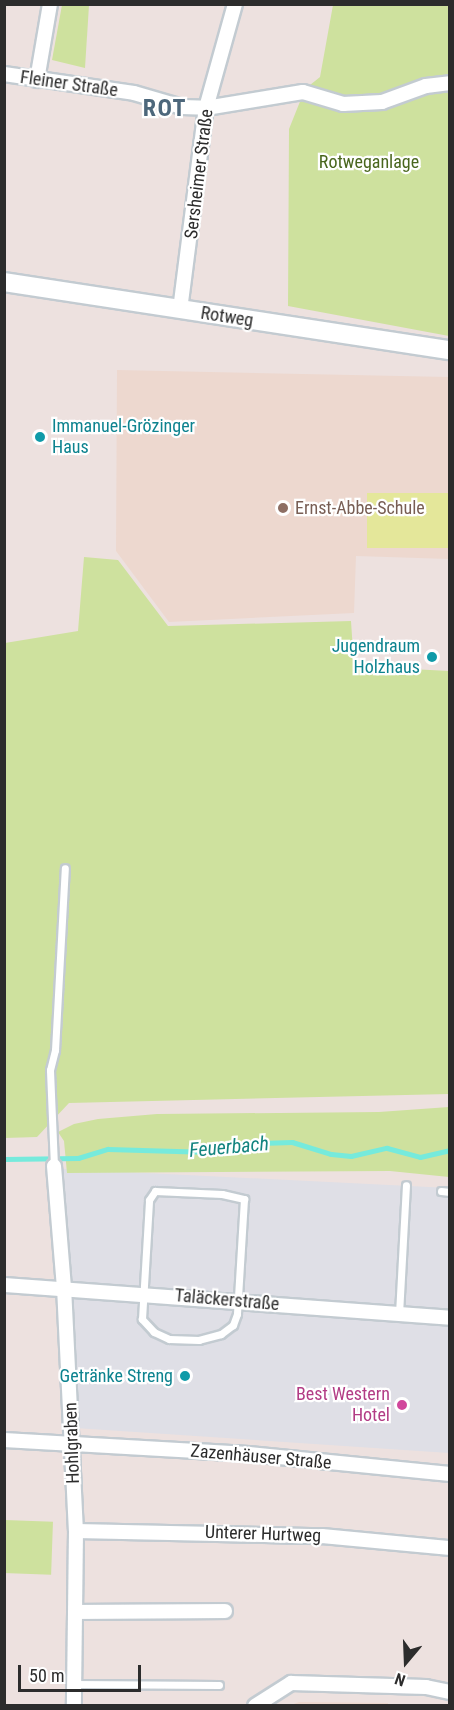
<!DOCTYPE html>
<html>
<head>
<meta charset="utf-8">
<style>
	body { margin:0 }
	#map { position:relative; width:454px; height:1710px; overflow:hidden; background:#ede1df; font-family:"Roboto Condensed",sans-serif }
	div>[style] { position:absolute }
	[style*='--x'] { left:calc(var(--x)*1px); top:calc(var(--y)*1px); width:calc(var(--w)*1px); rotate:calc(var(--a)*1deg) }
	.industrial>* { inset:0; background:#dfdfe6 }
	.education>* { inset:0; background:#edd8cf }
	.green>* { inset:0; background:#cee19e; transform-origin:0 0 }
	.pitch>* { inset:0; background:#e4e79a; transform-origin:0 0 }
	.stream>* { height:5px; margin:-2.5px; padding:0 2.5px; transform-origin:2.5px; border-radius:2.5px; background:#76eadc }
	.roads { filter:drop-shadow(2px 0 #c3cbd1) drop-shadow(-2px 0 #c3cbd1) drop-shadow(0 2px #c3cbd1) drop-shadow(0 -2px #c3cbd1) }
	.lane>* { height:7px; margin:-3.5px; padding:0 3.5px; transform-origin:3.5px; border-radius:3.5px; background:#fff }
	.street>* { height:14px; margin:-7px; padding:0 7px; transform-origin:7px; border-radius:7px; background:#fff }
	.secondary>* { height:18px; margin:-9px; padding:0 9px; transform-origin:9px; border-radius:9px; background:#fff }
	.dots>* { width:16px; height:16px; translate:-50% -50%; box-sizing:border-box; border:3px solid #fff; border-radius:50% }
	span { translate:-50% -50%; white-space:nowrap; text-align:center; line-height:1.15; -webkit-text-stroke:4.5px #fff; paint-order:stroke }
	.street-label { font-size:18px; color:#2c2c2c }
	.park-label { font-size:18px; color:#49661e }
	.culture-label { font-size:18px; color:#0d838f }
	.left { translate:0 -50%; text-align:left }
	.right { translate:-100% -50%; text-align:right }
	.education-label { font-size:18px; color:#785e54 }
	.hotel-label { font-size:18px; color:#b23c85 }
	.water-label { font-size:20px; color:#13847f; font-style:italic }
	.district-label { font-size:24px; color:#4d677b; font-weight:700; letter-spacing:1.5px }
	.frame { position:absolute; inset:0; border:6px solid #2c2c2c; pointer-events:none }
	.north { position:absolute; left:376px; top:1632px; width:60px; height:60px; -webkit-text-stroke:4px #fff; paint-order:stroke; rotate:199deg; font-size:16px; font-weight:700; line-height:24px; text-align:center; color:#2c2c2c }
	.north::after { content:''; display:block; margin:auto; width:21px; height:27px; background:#2c2c2c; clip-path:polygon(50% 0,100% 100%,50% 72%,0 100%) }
	.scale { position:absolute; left:18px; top:1665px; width:123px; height:27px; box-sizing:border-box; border:3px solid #2c2c2c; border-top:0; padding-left:8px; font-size:18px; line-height:21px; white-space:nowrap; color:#2c2c2c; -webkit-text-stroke:4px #fff; paint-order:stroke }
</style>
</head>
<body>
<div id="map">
	<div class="industrial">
		<div style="clip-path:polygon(46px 1168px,449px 1188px,449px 1453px,75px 1428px)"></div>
	</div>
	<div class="education">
		<div style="clip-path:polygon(117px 370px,449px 377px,449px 559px,356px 556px,354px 613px,169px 622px,116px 551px)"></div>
		<div style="clip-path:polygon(299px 1702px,388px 1703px,388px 1705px,291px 1705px)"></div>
	</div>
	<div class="green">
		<div style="clip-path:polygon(62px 5px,89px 5px,85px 68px,52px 60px)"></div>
		<div style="clip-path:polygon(333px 5px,449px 5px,449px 336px,288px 306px,289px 129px,305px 89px,320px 77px)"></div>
		<div style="clip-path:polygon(84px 557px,118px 560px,168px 626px,351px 621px,354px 666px,449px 671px,449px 1094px,69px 1103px,37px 1137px,5px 1138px,5px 643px,78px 631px)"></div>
		<div style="clip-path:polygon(449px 1107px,449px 1177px,390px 1171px,67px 1173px,64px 1141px,58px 1132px,74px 1124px,98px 1119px,157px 1114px,379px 1112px)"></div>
		<div style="left:5px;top:1520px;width:48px;height:53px;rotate:2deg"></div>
	</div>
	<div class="pitch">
		<div style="left:367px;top:493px;width:82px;height:55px"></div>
	</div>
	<div class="stream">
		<div style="--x:4;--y:1159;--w:74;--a:-0.8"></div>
		<div style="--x:78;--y:1158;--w:31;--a:-17"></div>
		<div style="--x:108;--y:1149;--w:102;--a:1.7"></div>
		<div style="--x:210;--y:1152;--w:51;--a:-10.2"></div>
		<div style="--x:260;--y:1143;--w:32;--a:-2"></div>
		<div style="--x:292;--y:1142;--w:41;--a:17.1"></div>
		<div style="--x:331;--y:1154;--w:20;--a:6"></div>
		<div style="--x:351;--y:1156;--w:37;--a:-13"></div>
		<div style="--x:387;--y:1148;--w:34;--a:15"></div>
		<div style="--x:420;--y:1157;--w:31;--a:-13"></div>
	</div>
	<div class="roads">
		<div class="lane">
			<div style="--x:54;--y:1166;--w:96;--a:-92.4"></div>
			<div style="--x:50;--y:1070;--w:21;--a:-76"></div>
			<div style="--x:55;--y:1050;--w:182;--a:-86.9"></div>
			<div style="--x:155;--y:1191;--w:67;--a:2.6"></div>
			<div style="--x:222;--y:1194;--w:23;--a:13"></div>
			<div style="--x:244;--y:1199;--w:115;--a:93.5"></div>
			<div style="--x:237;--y:1314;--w:12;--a:110"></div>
			<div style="--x:233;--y:1325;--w:15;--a:143"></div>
			<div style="--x:221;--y:1334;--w:23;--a:165"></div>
			<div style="--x:199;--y:1340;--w:30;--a:-178"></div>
			<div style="--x:169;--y:1339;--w:17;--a:-155"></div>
			<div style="--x:154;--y:1332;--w:18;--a:-133"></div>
			<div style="--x:142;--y:1319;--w:119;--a:-86.6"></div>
			<div style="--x:149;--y:1200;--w:11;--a:-56"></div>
			<div style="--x:441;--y:1191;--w:9;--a:6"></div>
			<div style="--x:399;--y:1314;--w:129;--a:-86.9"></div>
			<div style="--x:74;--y:1684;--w:145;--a:0.4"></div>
		</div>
		<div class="street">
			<div style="--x:4;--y:74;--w:131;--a:8.3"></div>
			<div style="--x:134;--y:93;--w:50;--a:16.3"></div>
			<div style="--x:182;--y:107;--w:24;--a:2"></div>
			<div style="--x:206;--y:108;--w:98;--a:-9.4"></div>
			<div style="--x:303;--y:92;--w:42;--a:16.7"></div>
			<div style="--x:343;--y:104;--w:39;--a:-3"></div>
			<div style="--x:382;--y:102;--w:47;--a:-20"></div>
			<div style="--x:426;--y:86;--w:24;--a:-7"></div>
			<div style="--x:37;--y:80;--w:77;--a:-80.3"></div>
			<div style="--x:180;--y:310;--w:204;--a:-82.7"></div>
			<div style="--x:206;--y:108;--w:108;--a:-74.4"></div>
			<div style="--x:54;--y:1166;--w:121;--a:85.3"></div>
			<div style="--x:64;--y:1287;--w:244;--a:87.2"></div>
			<div style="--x:76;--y:1531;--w:175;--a:90.7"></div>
			<div style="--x:4;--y:1285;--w:447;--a:4.2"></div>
			<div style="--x:4;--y:1440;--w:245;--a:3.3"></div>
			<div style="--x:249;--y:1454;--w:202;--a:5.7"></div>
			<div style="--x:76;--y:1531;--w:246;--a:1.2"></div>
			<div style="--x:322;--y:1536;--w:129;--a:5.4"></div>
			<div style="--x:77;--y:1612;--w:148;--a:-0.4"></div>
			<div style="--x:255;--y:1706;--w:43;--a:-32.6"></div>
			<div style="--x:291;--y:1683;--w:135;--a:1.7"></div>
			<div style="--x:426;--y:1687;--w:25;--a:12"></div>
		</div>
		<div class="secondary">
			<div style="--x:4;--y:282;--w:451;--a:8.7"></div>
		</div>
	</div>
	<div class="dots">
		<div style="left:40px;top:437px;background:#0f9aa8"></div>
		<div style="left:283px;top:508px;background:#8d6e63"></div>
		<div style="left:432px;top:657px;background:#0f9aa8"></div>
		<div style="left:185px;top:1376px;background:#0f9aa8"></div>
		<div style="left:402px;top:1405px;background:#d1479c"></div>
	</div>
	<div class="street-label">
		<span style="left:69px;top:84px;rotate:8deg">Fleiner Straße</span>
		<span style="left:199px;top:174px;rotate:-83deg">Sersheimer Straße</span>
		<span style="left:227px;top:317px;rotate:9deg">Rotweg</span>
		<span style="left:227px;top:1300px;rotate:5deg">Taläckerstraße</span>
		<span style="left:72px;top:1443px;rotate:-92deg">Hohlgraben</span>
		<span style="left:261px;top:1457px;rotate:5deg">Zazenhäuser Straße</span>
		<span style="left:263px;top:1534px;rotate:2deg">Unterer Hurtweg</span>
	</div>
	<div class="park-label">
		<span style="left:369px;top:162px">Rotweganlage</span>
	</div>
	<div class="culture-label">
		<span class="left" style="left:52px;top:437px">Immanuel-Grözinger<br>Haus</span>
		<span class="right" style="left:420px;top:657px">Jugendraum<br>Holzhaus</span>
		<span class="right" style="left:173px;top:1376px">Getränke Streng</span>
	</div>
	<div class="education-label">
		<span class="left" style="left:295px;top:508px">Ernst-Abbe-Schule</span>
	</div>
	<div class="hotel-label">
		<span class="right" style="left:390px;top:1405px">Best Western<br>Hotel</span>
	</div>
	<div class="water-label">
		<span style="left:229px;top:1147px;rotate:-5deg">Feuerbach</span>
	</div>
	<div class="district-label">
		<span style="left:165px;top:109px">ROT</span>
	</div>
	<div class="frame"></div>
	<div class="north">N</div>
	<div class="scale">50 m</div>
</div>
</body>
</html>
